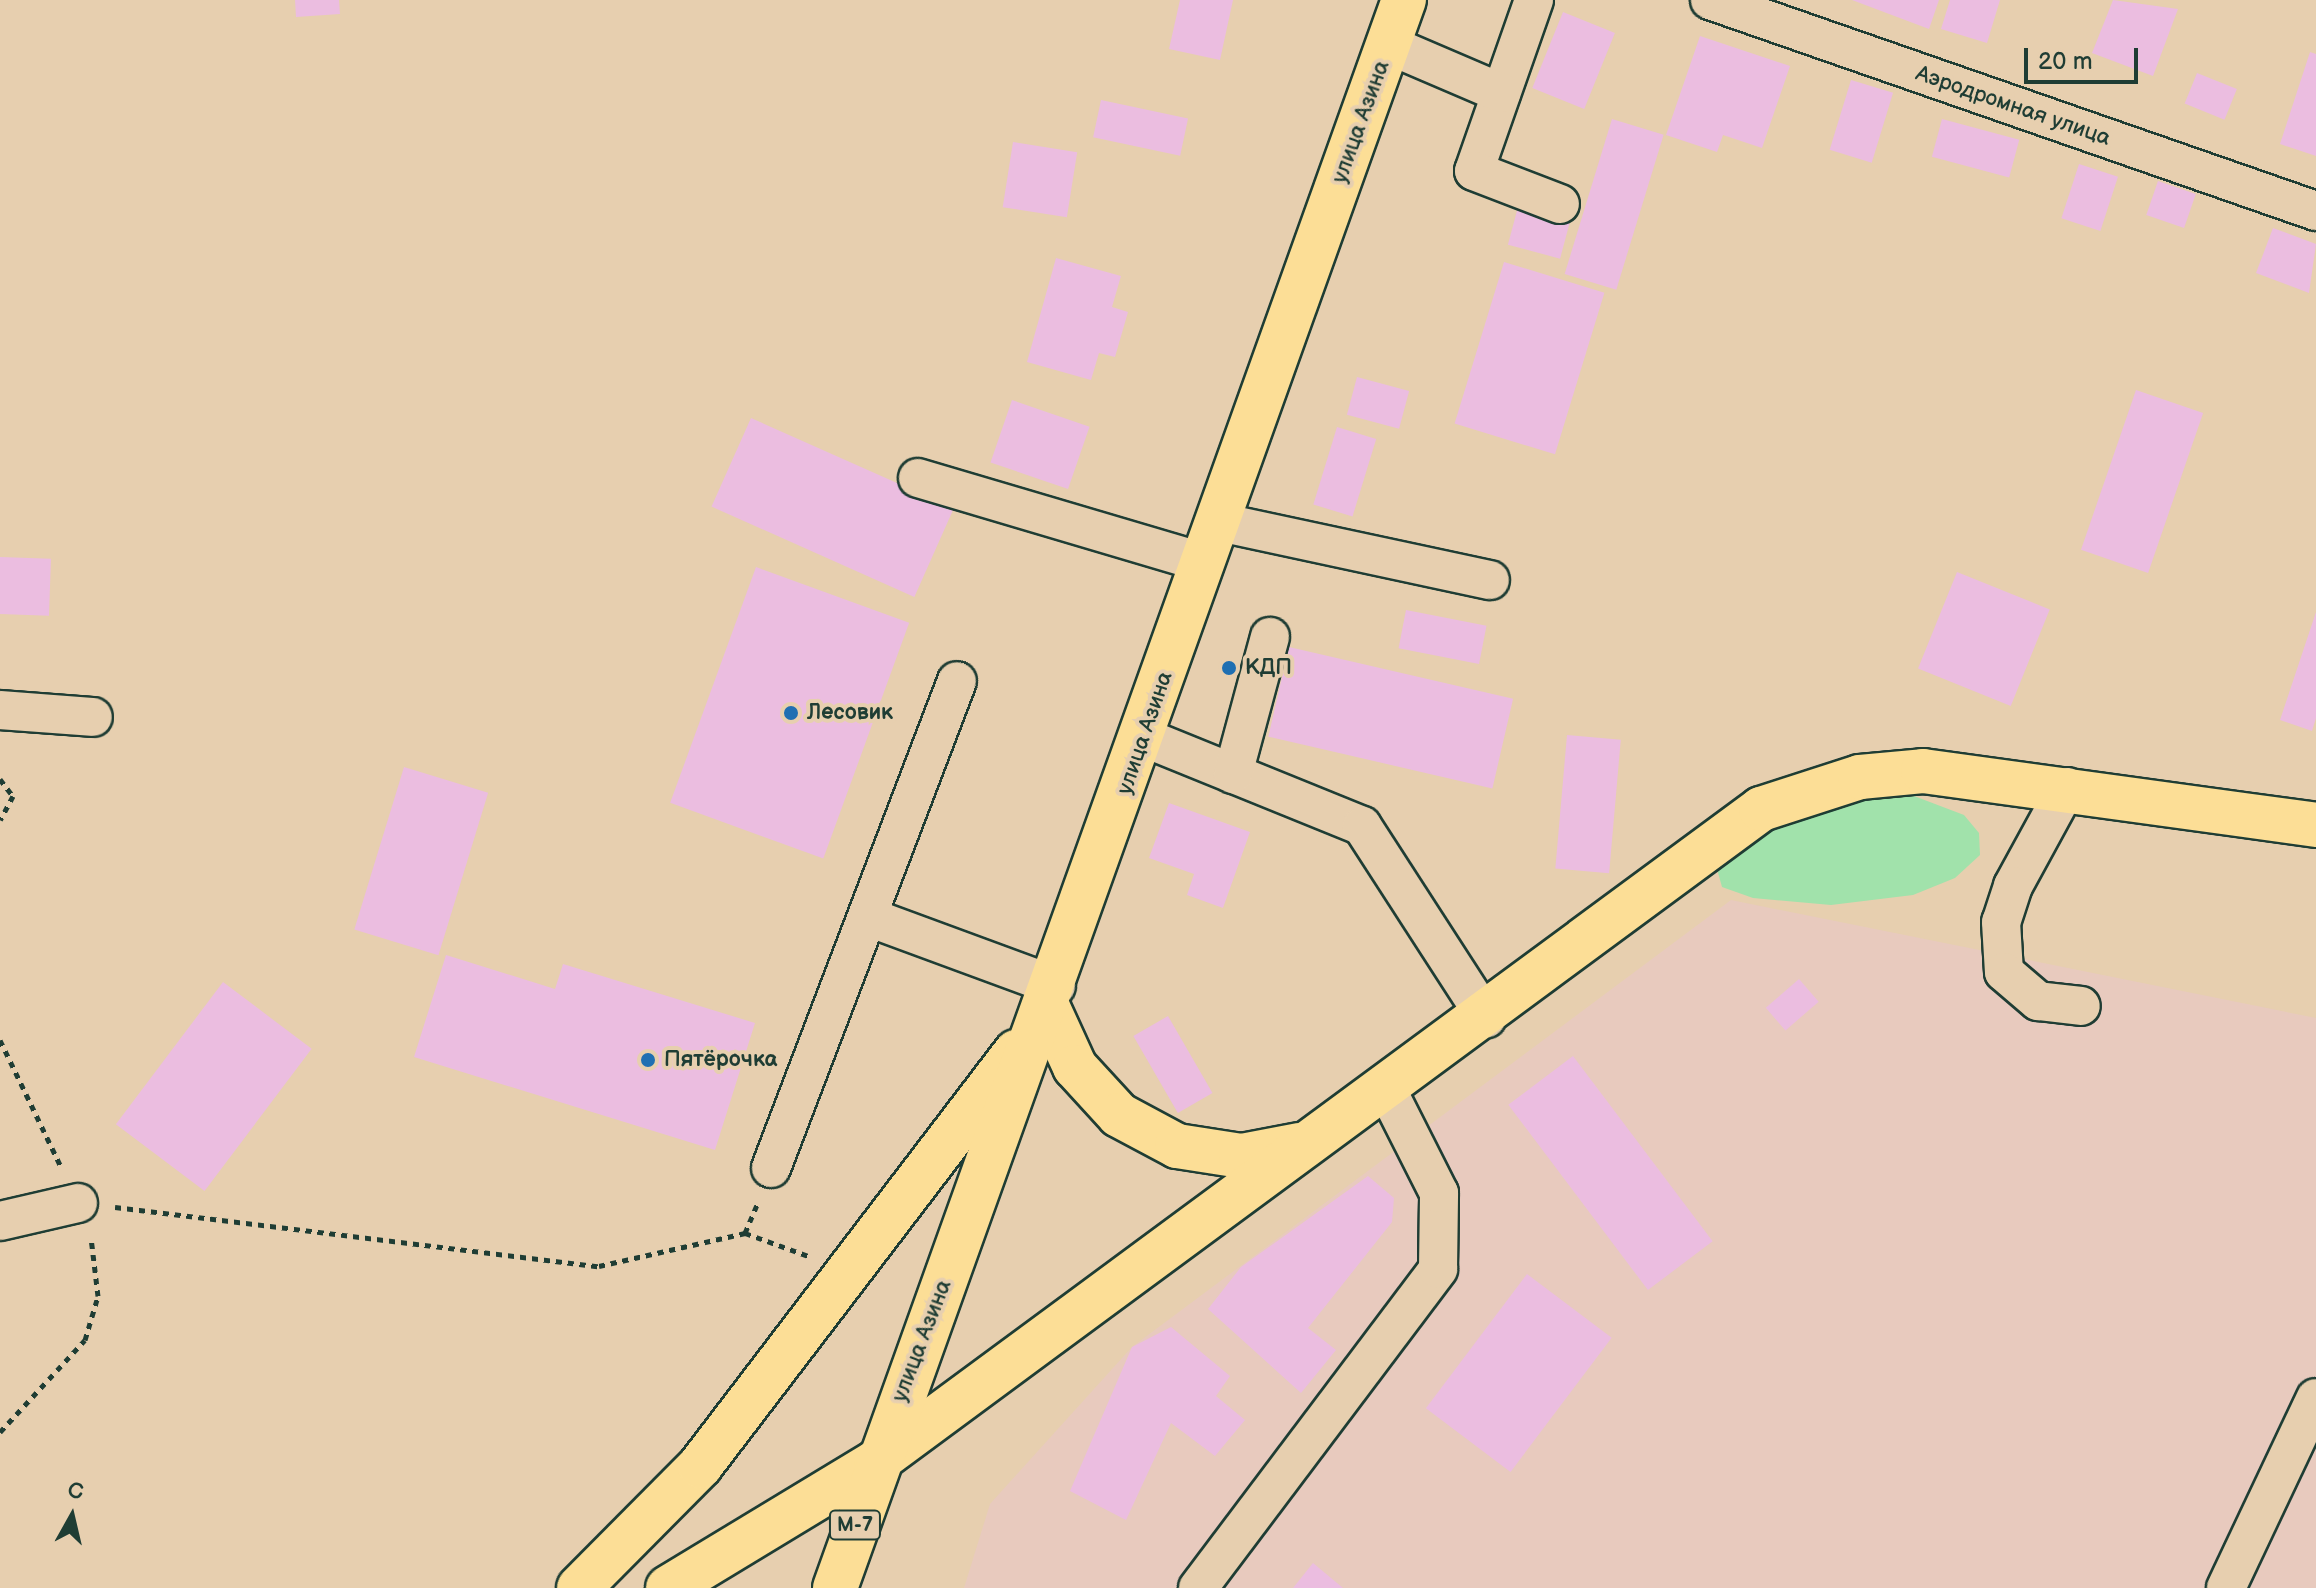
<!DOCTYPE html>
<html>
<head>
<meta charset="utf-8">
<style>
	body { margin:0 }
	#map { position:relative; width:2316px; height:1588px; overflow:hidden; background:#e7cfaf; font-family:"Balsamiq Sans",sans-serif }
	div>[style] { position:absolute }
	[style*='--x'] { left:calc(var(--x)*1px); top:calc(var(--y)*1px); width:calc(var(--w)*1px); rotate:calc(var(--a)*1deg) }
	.built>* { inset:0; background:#e8cabe }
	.green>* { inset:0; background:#a1e2ab }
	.building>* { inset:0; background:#ebbde0; transform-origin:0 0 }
	.path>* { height:5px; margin-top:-2.5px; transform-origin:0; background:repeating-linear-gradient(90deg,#1f3d34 0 6px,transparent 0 12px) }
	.roads { filter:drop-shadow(2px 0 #1f3d34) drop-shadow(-2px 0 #1f3d34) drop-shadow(0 2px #1f3d34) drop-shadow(0 -2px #1f3d34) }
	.minor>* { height:38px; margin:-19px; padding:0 19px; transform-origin:19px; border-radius:19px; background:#e7cfaf }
	.major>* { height:44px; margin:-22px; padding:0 22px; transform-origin:22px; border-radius:22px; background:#fcde96 }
	.dots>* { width:22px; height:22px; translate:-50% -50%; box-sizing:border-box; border:4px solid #e7cfaf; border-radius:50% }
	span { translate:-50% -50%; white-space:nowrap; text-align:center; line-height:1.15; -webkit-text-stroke:8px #e7cfaf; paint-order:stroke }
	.shield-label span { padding:2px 6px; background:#e7cfaf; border:2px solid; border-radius:6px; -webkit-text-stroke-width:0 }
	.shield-label { font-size:20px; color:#1f3d34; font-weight:700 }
	.street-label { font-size:22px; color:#1f3d34 }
	.poi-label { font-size:22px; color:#1f3d34; font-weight:700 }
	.left { translate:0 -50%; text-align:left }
	.north { position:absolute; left:32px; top:1476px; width:80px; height:80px; -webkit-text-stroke:6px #e7cfaf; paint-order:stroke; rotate:8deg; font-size:22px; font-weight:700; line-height:32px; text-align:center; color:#1f3d34 }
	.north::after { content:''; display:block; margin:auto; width:28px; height:36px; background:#1f3d34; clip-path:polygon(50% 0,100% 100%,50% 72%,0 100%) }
	.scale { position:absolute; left:2024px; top:48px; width:114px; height:36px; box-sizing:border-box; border:4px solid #1f3d34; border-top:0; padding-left:10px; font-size:24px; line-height:28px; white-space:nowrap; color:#1f3d34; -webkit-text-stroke:6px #e7cfaf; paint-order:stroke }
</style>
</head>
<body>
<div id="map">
	<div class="built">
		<div style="clip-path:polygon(1731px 900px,2316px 1018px,2316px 1588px,964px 1588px,990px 1504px,1132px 1347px)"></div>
	</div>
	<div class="green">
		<div style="clip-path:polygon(1914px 796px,1964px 815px,1979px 833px,1980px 855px,1955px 878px,1913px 895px,1831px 905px,1753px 898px,1722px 887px,1717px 869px,1729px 852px,1830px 803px)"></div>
	</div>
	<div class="building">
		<div style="clip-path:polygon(295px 0,339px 0,340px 14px,296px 17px)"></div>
		<div style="clip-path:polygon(1180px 0,1233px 0,1220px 60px,1169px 49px)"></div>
		<div style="clip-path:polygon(1852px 0,1939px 0,1929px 29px)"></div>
		<div style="clip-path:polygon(1950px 0,2000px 0,1987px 43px,1941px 29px)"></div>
		<div style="clip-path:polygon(2113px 0,2178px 9px,2153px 76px,2092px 53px)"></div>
		<div style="left:1563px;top:12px;width:56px;height:82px;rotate:22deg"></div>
		<div style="clip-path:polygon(1700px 36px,1790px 66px,1762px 148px,1723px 135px,1717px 152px,1666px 135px)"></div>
		<div style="clip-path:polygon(2310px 52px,2316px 54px,2316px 156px,2280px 144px)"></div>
		<div style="left:2197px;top:73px;width:43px;height:33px;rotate:22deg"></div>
		<div style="left:1851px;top:80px;width:44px;height:73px;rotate:17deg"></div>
		<div style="left:1101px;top:100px;width:89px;height:38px;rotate:12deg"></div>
		<div style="left:1612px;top:119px;width:54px;height:162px;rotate:17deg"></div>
		<div style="left:1942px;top:119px;width:80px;height:39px;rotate:15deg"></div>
		<div style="left:1013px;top:142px;width:65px;height:66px;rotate:9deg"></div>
		<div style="left:2079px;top:164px;width:41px;height:57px;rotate:18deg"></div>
		<div style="left:2158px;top:181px;width:40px;height:36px;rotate:19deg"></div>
		<div style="left:1518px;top:207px;width:54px;height:39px;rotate:15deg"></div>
		<div style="clip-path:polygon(2273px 228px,2316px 244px,2309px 293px,2256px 273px)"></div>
		<div style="clip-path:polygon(1056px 258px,1121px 276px,1112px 307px,1128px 312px,1115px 357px,1099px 353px,1091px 380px,1027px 362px)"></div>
		<div style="left:1504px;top:262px;width:105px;height:169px;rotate:17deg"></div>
		<div style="left:1357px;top:377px;width:54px;height:39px;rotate:15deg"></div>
		<div style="left:2136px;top:390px;width:71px;height:169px;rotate:19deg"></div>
		<div style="left:1012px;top:400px;width:82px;height:66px;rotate:19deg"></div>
		<div style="left:751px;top:418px;width:222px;height:97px;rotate:24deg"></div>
		<div style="left:1337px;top:427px;width:41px;height:81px;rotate:17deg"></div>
		<div style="left:0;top:557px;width:51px;height:57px;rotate:2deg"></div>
		<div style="left:756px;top:567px;width:163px;height:251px;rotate:20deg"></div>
		<div style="left:1957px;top:572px;width:100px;height:104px;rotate:22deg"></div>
		<div style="left:1406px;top:610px;width:82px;height:39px;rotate:11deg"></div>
		<div style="clip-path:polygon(2316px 612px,2316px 718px,2312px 731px,2280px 720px)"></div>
		<div style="left:1289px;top:647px;width:230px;height:92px;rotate:13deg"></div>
		<div style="left:1567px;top:735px;width:54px;height:134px;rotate:5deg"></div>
		<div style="left:404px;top:767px;width:88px;height:170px;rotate:17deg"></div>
		<div style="clip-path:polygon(1169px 803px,1250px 832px,1223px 908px,1187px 895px,1194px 874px,1149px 858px)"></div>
		<div style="clip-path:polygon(446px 955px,555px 989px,563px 964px,755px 1023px,715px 1150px,414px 1057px)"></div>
		<div style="left:1799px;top:979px;width:30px;height:44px;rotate:49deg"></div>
		<div style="left:223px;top:982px;width:111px;height:178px;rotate:37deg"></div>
		<div style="left:1168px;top:1016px;width:89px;height:40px;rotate:60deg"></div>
		<div style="left:1573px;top:1056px;width:232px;height:81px;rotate:53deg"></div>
		<div style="clip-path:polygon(1368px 1176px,1394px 1198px,1392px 1222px,1308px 1328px,1336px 1350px,1301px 1393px,1208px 1309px,1241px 1267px)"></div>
		<div style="left:1527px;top:1274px;width:106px;height:168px;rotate:37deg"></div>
		<div style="clip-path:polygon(1171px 1327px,1230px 1376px,1216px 1396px,1245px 1420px,1215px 1456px,1171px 1423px,1126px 1520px,1070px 1491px,1132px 1347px)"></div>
		<div style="clip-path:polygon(1313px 1563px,1343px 1588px,1293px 1588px)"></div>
	</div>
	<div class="path">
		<div style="--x:0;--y:779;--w:21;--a:53"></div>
		<div style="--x:13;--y:796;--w:27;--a:118"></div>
		<div style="--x:0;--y:1040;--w:143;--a:64.3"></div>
		<div style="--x:115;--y:1207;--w:488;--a:7"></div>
		<div style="--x:599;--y:1266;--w:150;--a:-12.7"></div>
		<div style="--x:745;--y:1233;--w:33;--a:-67"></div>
		<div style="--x:745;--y:1233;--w:70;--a:20"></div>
		<div style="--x:0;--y:1432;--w:125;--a:-47.3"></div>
		<div style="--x:85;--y:1340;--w:46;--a:-73.5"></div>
		<div style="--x:98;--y:1296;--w:59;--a:-96.8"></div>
	</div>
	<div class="roads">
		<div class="minor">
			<div style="--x:1534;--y:0;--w:181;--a:109.3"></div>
			<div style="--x:1474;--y:171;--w:92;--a:21"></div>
			<div style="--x:1710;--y:0;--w:642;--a:19.2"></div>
			<div style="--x:1389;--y:45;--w:122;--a:23.2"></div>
			<div style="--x:918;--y:478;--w:299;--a:16.5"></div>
			<div style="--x:1219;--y:522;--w:277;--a:12.1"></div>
			<div style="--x:0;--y:710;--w:93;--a:4.3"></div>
			<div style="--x:1143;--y:737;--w:236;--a:22.1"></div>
			<div style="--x:1362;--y:826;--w:229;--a:57.1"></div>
			<div style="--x:1233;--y:774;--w:142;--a:-74.9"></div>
			<div style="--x:2067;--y:787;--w:113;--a:118.6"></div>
			<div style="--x:2013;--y:886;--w:38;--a:108"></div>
			<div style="--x:2001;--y:922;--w:50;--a:86.6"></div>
			<div style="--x:2004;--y:972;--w:45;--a:40.5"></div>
			<div style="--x:2038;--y:1001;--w:43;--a:6.6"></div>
			<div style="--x:871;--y:918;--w:197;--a:20.2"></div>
			<div style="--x:771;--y:1168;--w:521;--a:-69.1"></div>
			<div style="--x:0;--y:1221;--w:80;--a:-13"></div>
			<div style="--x:1198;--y:1588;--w:399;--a:-53"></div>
			<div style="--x:1438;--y:1269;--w:76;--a:-89.2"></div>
			<div style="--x:1439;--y:1193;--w:118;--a:-116.8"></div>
			<div style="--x:2226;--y:1588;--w:210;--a:-64.7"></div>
		</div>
		<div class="major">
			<div style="--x:1048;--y:1008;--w:65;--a:65.4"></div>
			<div style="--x:1075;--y:1067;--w:65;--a:47.5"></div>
			<div style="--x:1119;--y:1115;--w:66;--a:28.1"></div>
			<div style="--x:1177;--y:1146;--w:65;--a:8.9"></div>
			<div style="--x:1241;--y:1156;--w:60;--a:-10.6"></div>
			<div style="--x:579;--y:1588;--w:172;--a:-45.2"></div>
			<div style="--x:700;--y:1466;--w:521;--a:-52.65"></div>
			<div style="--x:668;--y:1588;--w:243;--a:-31.2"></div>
			<div style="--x:876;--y:1462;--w:1100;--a:-36.42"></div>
			<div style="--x:1761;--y:809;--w:104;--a:-17.9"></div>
			<div style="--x:1860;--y:777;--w:63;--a:-5.4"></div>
			<div style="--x:1923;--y:771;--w:397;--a:7.8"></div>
			<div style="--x:835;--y:1588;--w:1687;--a:-70.29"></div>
		</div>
	</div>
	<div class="dots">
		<div style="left:1229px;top:668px;background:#1f6fb2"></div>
		<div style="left:791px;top:713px;background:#1f6fb2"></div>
		<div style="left:648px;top:1060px;background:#1f6fb2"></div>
	</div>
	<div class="shield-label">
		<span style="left:855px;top:1525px">М-7</span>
	</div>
	<div class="street-label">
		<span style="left:2013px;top:106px;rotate:19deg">Аэродромная улица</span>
		<span style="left:1361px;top:122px;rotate:-70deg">улица Азина</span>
		<span style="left:1145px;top:733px;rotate:-71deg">улица Азина</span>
		<span style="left:922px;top:1341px;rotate:-69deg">улица Азина</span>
	</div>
	<div class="poi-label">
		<span class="left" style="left:1245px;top:668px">КДП</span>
		<span class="left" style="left:807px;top:713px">Лесовик</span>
		<span class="left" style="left:664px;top:1060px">Пятёрочка</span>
	</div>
	<div class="north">С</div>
	<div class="scale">20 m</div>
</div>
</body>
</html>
